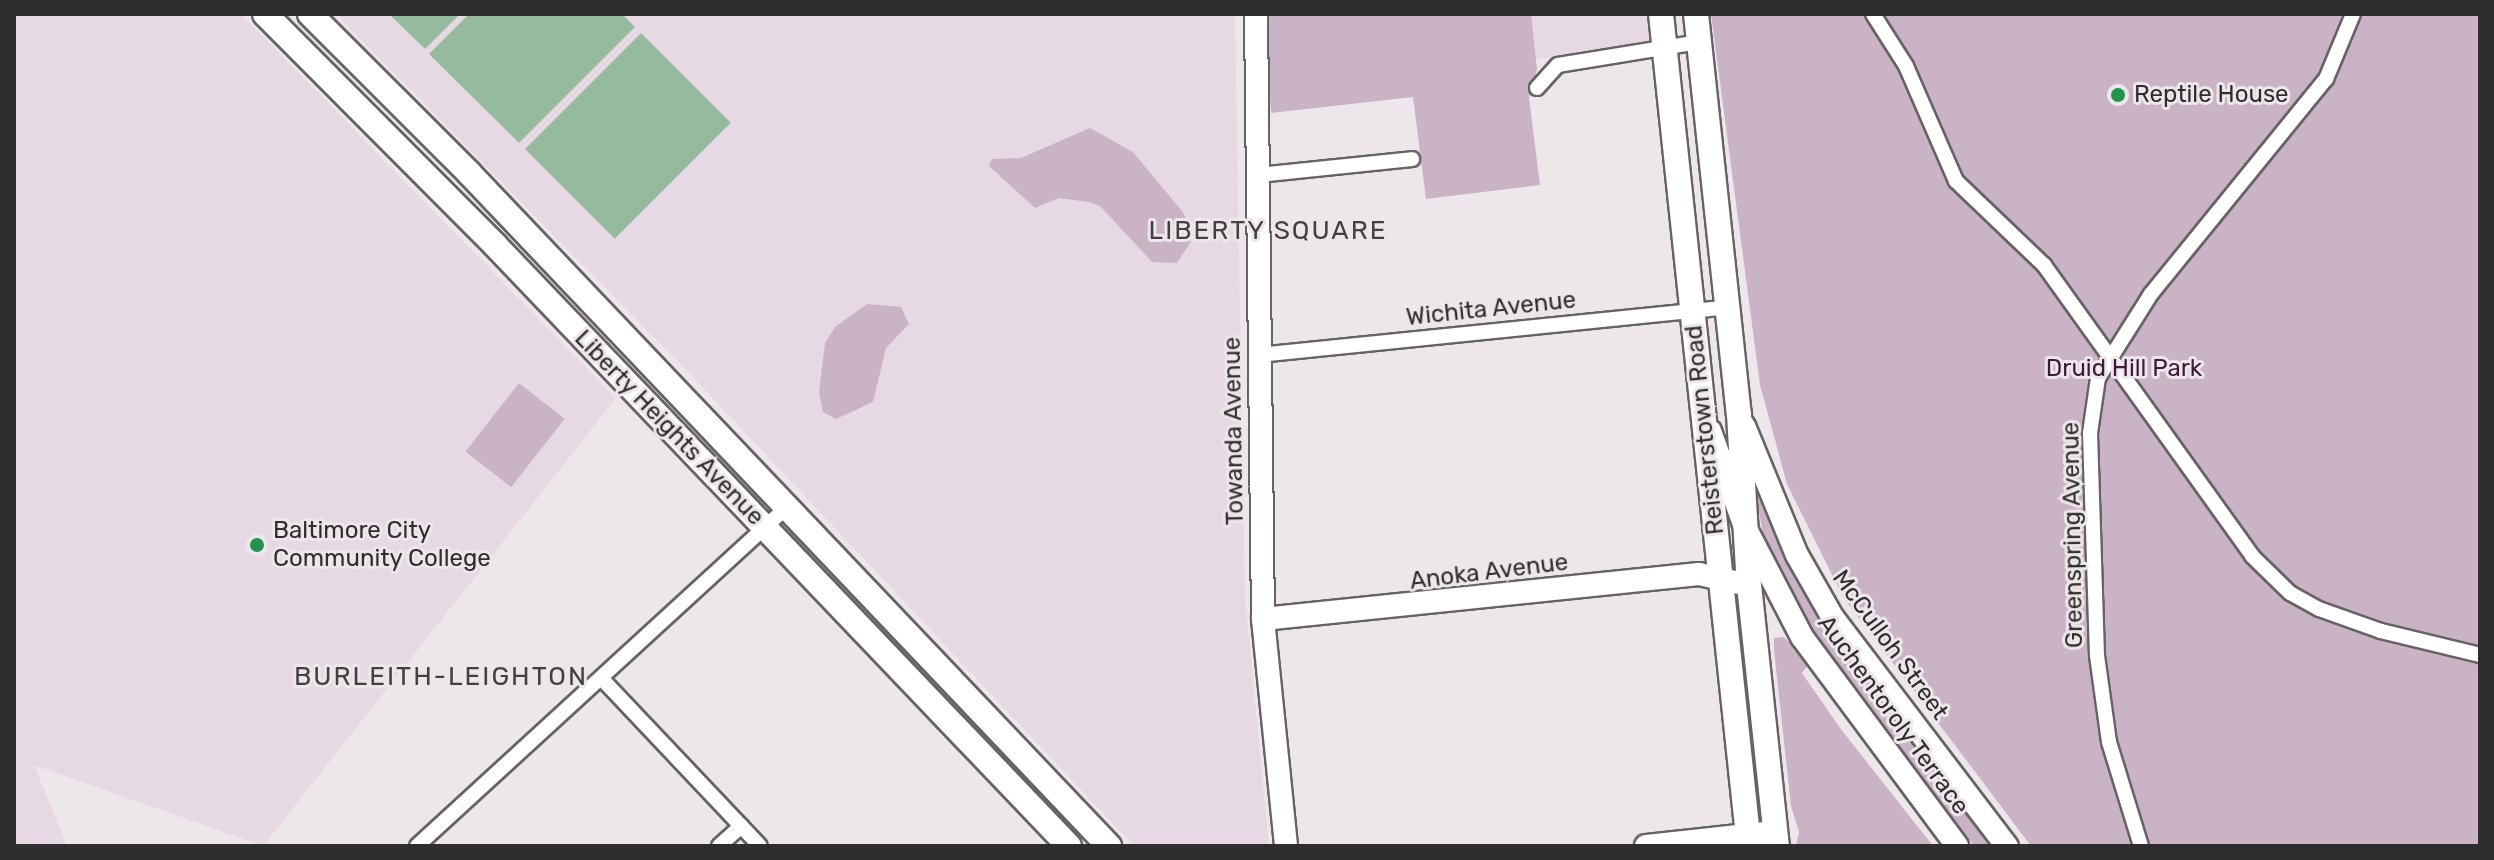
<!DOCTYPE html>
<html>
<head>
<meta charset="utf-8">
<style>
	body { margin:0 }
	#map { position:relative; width:2494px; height:860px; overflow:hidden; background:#ede7ec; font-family:Rubik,sans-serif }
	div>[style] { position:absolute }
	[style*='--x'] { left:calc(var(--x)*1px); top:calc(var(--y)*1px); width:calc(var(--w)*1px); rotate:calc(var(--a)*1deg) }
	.built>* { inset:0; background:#e6d9e3 }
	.green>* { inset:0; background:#cbb3c6; transform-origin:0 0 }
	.water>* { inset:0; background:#96ba9e; transform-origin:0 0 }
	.roads { filter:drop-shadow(2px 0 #676266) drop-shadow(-2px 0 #676266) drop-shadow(0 2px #676266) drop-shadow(0 -2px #676266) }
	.street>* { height:14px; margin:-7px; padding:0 7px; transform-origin:7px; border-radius:7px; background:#fff }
	.secondary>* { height:22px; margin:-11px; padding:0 11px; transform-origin:11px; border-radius:11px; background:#fff }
	.primary>* { height:24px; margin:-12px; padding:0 12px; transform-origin:12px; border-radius:12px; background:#fff }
	.dots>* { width:22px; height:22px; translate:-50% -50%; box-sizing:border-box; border:4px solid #ede7ec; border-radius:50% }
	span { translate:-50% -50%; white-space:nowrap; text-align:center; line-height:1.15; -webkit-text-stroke:6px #ede7ec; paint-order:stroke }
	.poi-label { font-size:24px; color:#302d2f }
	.left { translate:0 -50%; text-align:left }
	.street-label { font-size:24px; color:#302d2f }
	.park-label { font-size:24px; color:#42173c }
	.neighbourhood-label { font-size:26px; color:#443f43; letter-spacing:2px }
	.frame { position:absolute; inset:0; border:16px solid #302d2f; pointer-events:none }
</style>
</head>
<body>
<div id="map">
	<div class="built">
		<div style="clip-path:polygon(14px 14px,241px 14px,616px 398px,263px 846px,34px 765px,67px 846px,14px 846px)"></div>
		<div style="clip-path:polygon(336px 14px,1235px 14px,1245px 598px,1269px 846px,1134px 846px,689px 373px)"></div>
		<div style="clip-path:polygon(1530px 14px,1647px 14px,1651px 51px,1535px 59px)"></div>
	</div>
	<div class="green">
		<div style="clip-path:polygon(1265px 14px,1531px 14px,1537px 69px,1529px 98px,1540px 185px,1426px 199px,1413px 97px,1271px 113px)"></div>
		<div style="clip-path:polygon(1711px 14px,2480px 14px,2480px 846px,2031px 846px,1843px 597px,1787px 484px,1760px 385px)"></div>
		<div style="clip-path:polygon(1090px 128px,1133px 152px,1181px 210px,1192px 227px,1190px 243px,1177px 263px,1152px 262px,1100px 206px,1089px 202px,1059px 198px,1035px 208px,989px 166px,992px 159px,1021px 158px)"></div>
		<div style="clip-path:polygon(867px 304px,901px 307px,909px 324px,886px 348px,873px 402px,836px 419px,823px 412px,819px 392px,825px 343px,835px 327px)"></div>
		<div style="left:519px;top:383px;width:58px;height:87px;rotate:38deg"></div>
		<div style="clip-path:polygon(1755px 491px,1823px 621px,1992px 846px,1974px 846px,1812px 632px,1766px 550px)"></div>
		<div style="clip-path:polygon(1784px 637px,1809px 664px,1802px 673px,1840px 728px,1933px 846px,1796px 846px,1799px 832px,1791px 806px,1774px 650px,1774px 638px)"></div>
		<div style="clip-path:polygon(1747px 651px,1764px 821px,1761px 822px,1738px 652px)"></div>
	</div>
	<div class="water">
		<div style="clip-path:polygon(389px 14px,460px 14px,425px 49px)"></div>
		<div style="clip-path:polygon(469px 14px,622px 14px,635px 27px,519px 143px,429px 54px)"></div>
		<div style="left:641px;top:33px;width:127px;height:164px;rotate:45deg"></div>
	</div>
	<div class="roads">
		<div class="street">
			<div style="--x:1873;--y:14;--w:62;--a:57.6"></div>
			<div style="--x:1906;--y:66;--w:125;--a:66.5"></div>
			<div style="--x:1956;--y:181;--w:122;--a:43.7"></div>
			<div style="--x:2044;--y:265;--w:358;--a:54.4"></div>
			<div style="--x:2252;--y:556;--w:53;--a:44.2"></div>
			<div style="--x:2290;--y:593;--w:33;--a:29"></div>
			<div style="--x:2319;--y:609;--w:66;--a:19.5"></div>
			<div style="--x:2381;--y:631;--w:102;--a:13.6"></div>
			<div style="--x:1537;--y:88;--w:31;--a:-48"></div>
			<div style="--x:1558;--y:65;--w:142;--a:-9.3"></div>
			<div style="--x:1258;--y:175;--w:155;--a:-5.9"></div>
			<div style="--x:1258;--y:355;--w:472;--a:-5.8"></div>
			<div style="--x:603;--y:680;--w:228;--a:46.6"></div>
			<div style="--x:417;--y:846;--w:502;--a:-42.5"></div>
			<div style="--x:719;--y:846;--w:30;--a:-42"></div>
			<div style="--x:2141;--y:846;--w:109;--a:-107.1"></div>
			<div style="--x:2109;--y:742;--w:87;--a:-97.9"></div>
			<div style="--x:2097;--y:656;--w:223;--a:-91.8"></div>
			<div style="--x:2090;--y:433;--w:56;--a:-81.7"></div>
			<div style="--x:2098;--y:378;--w:99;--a:-57.8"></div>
			<div style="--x:2151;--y:294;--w:277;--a:-50.9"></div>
			<div style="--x:2326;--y:79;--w:70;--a:-67.4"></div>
		</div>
		<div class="secondary">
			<div style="--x:1256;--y:14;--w:605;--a:89.34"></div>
			<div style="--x:1263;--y:619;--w:228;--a:84.2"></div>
			<div style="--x:1744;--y:426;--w:139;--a:67.7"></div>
			<div style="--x:1797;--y:555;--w:73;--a:60.3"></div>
			<div style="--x:1833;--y:618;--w:287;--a:52.7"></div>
			<div style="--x:1710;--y:431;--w:102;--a:70"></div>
			<div style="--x:1745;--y:527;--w:124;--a:62.6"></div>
			<div style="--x:1802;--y:637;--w:260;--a:53.4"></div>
			<div style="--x:1263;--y:619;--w:438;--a:-5.9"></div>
			<div style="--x:1699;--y:574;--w:51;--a:12.4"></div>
			<div style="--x:1646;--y:846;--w:130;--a:-6.2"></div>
		</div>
		<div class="primary">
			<div style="--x:265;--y:14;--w:326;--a:45.1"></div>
			<div style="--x:495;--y:245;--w:831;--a:46.32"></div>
			<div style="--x:310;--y:14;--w:225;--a:45"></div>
			<div style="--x:469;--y:173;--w:929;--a:46.44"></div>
			<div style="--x:1661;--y:14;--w:837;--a:83.96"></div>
			<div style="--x:1696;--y:14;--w:402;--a:83.9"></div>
			<div style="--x:1739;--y:414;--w:171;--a:86.7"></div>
			<div style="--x:1749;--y:585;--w:262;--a:83.9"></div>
		</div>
	</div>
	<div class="dots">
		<div style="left:2118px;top:95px;background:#23944e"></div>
		<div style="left:257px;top:545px;background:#23944e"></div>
	</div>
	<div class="poi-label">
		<span class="left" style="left:2134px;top:95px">Reptile House</span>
		<span class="left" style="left:273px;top:545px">Baltimore City<br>Community College</span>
	</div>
	<div class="street-label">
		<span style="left:1491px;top:309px;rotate:-6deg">Wichita Avenue</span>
		<span style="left:669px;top:428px;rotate:46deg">Liberty Heights Avenue</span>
		<span style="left:1705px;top:430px;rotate:-96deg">Reisterstown Road</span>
		<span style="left:1234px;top:431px;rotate:-91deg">Towanda Avenue</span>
		<span style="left:2073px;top:535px;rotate:-91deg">Greenspring Avenue</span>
		<span style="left:1489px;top:572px;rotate:-7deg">Anoka Avenue</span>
		<span style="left:1890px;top:645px;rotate:54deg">McCulloh Street</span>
		<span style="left:1893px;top:715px;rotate:54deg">Auchentoroly Terrace</span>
	</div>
	<div class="park-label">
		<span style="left:2124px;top:369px">Druid Hill Park</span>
	</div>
	<div class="neighbourhood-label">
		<span style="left:1268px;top:231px">LIBERTY SQUARE</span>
		<span style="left:441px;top:677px">BURLEITH-LEIGHTON</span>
	</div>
	<div class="frame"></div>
</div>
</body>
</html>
